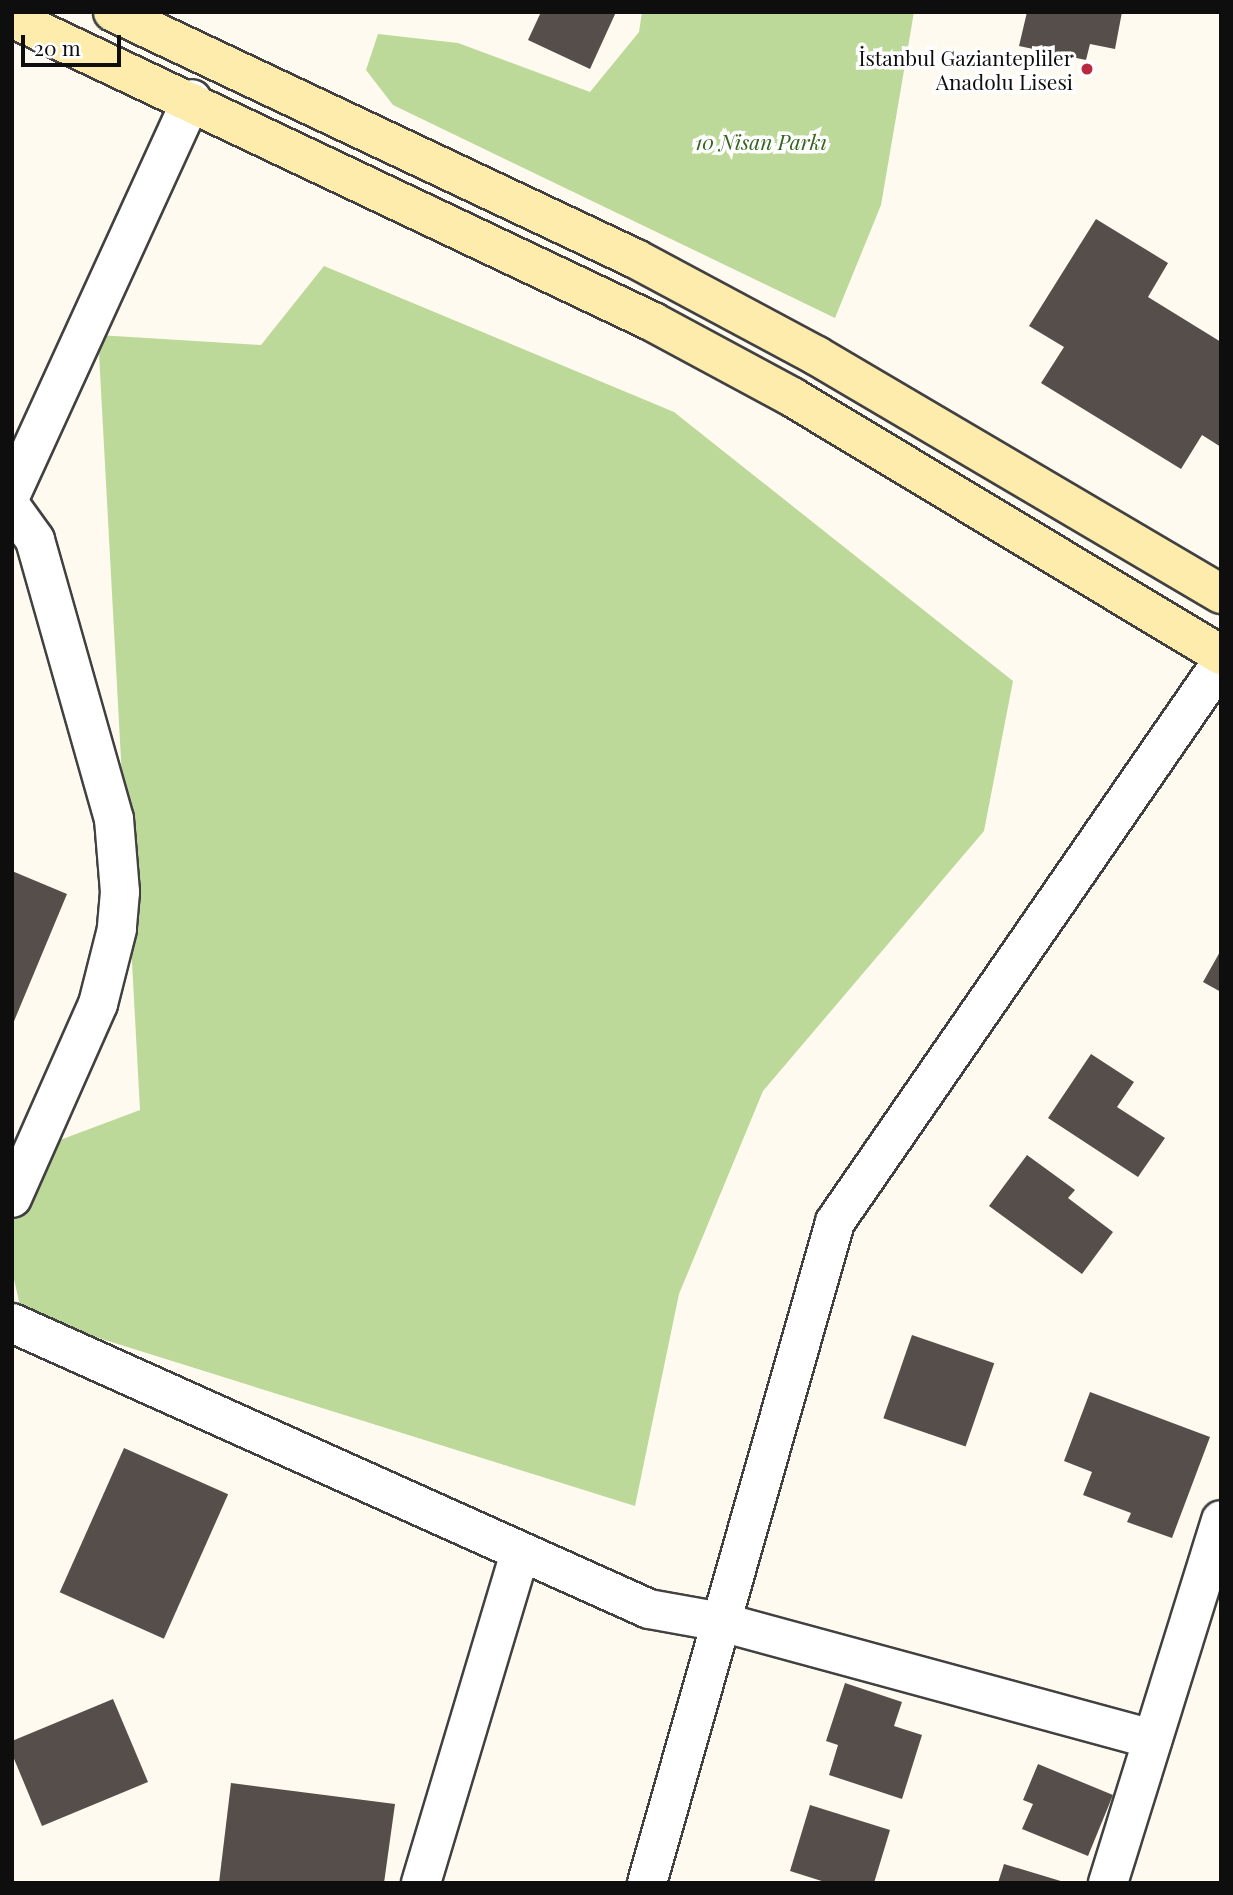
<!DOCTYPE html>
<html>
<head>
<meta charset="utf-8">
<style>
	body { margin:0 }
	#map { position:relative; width:1233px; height:1895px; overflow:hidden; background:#fffaef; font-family:"Playfair Display",serif }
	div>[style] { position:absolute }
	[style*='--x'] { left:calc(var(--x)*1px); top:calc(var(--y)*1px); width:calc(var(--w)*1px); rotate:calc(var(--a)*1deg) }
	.forest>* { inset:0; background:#bcd999 }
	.building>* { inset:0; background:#564e4a; transform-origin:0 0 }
	.roads { filter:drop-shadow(2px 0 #414141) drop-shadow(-2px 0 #414141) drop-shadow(0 2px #414141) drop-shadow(0 -2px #414141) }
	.street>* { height:38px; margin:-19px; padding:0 19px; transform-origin:19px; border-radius:19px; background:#fff }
	.secondary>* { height:38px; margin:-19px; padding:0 19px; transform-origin:19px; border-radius:19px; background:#fdecac }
	.dots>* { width:19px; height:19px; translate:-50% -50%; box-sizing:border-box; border:4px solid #fff; border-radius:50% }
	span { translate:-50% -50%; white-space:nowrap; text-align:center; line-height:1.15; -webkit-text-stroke:7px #fff; paint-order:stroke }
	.poi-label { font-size:21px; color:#0e0e0e }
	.right { translate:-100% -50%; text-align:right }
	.park-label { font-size:21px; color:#34641f; font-style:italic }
	.frame { position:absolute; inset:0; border:14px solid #0e0e0e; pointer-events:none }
	.scale { position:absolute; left:21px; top:35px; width:100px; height:32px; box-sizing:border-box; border:4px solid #0e0e0e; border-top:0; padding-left:9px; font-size:21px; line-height:24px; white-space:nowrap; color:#0e0e0e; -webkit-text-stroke:5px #fff; paint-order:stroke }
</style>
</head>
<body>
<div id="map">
	<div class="forest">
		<div style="clip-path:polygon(642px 12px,914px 12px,881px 205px,835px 318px,393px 105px,366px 70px,378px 34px,458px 43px,590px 92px,639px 32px)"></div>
		<div style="clip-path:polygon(324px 266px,674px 412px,1013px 681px,984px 831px,763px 1091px,679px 1294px,635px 1506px,22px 1314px,12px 1271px,12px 1158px,140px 1110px,98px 335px,261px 345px)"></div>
	</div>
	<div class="building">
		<div style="clip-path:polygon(541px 12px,616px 12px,590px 69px,528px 40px)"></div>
		<div style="clip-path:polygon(1027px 12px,1122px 12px,1115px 49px,1090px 44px,1086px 60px,1019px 46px)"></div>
		<div style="clip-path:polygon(1096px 219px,1168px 263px,1148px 297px,1221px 342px,1221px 447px,1202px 435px,1181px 469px,1041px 383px,1064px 347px,1029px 326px)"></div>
		<div style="clip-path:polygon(12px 871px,67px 894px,12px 1026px)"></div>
		<div style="clip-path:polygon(1221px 950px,1221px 992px,1203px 982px)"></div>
		<div style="clip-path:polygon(1091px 1054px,1134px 1082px,1117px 1107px,1165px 1138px,1138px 1177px,1048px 1118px)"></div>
		<div style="clip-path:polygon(1027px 1155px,1075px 1190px,1068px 1198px,1113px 1232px,1082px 1274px,989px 1206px)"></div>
		<div style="left:912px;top:1335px;width:87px;height:88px;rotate:19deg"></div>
		<div style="clip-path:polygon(1090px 1392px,1210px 1437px,1172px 1538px,1127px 1522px,1131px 1513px,1083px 1495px,1092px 1472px,1064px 1461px)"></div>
		<div style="left:124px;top:1448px;width:114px;height:158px;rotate:24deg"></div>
		<div style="clip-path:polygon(845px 1683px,902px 1702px,894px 1726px,922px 1735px,902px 1799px,829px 1775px,838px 1745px,826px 1741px)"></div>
		<div style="clip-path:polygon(113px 1699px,148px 1782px,42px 1826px,12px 1754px,12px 1741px)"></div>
		<div style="clip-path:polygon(1038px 1764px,1113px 1795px,1088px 1856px,1022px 1829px,1033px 1804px,1023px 1800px)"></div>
		<div style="clip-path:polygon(231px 1783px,395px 1804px,384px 1883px,219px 1883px)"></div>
		<div style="clip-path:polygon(810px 1805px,890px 1830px,874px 1883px,828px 1883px,790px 1871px)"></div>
		<div style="clip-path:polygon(1004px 1864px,1064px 1882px,1064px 1883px,998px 1883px)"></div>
	</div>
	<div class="roads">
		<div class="street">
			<div style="--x:12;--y:492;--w:432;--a:-65.4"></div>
			<div style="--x:12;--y:508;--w:39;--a:54"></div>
			<div style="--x:35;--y:540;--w:290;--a:74.2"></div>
			<div style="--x:114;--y:819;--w:73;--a:85.3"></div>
			<div style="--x:120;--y:892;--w:37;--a:95"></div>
			<div style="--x:117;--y:929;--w:77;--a:104.2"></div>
			<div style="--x:98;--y:1004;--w:212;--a:113.9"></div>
			<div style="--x:12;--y:1323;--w:698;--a:24.18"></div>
			<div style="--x:649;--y:1609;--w:73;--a:10.2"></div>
			<div style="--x:721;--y:1622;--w:447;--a:15.2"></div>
			<div style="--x:421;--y:1883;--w:344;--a:-73.3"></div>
			<div style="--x:647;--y:1883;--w:687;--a:-74.12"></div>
			<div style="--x:835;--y:1222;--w:679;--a:-55.37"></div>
			<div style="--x:1108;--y:1883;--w:380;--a:-72.7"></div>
		</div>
		<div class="secondary">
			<div style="--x:113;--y:12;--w:578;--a:25.28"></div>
			<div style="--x:636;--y:259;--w:205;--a:28.2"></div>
			<div style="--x:817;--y:356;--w:469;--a:30.5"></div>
			<div style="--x:12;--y:18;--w:709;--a:25.37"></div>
			<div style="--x:653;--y:322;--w:158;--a:28.3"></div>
			<div style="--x:792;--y:397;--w:501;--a:31.02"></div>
		</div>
	</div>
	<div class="dots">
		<div style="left:1087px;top:69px;background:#bb293e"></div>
	</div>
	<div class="poi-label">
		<span class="right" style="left:1073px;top:69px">İstanbul Gaziantepliler<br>Anadolu Lisesi</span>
	</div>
	<div class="park-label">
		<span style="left:761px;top:141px">10 Nisan Parkı</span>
	</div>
	<div class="frame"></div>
	<div class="scale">20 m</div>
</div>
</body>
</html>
